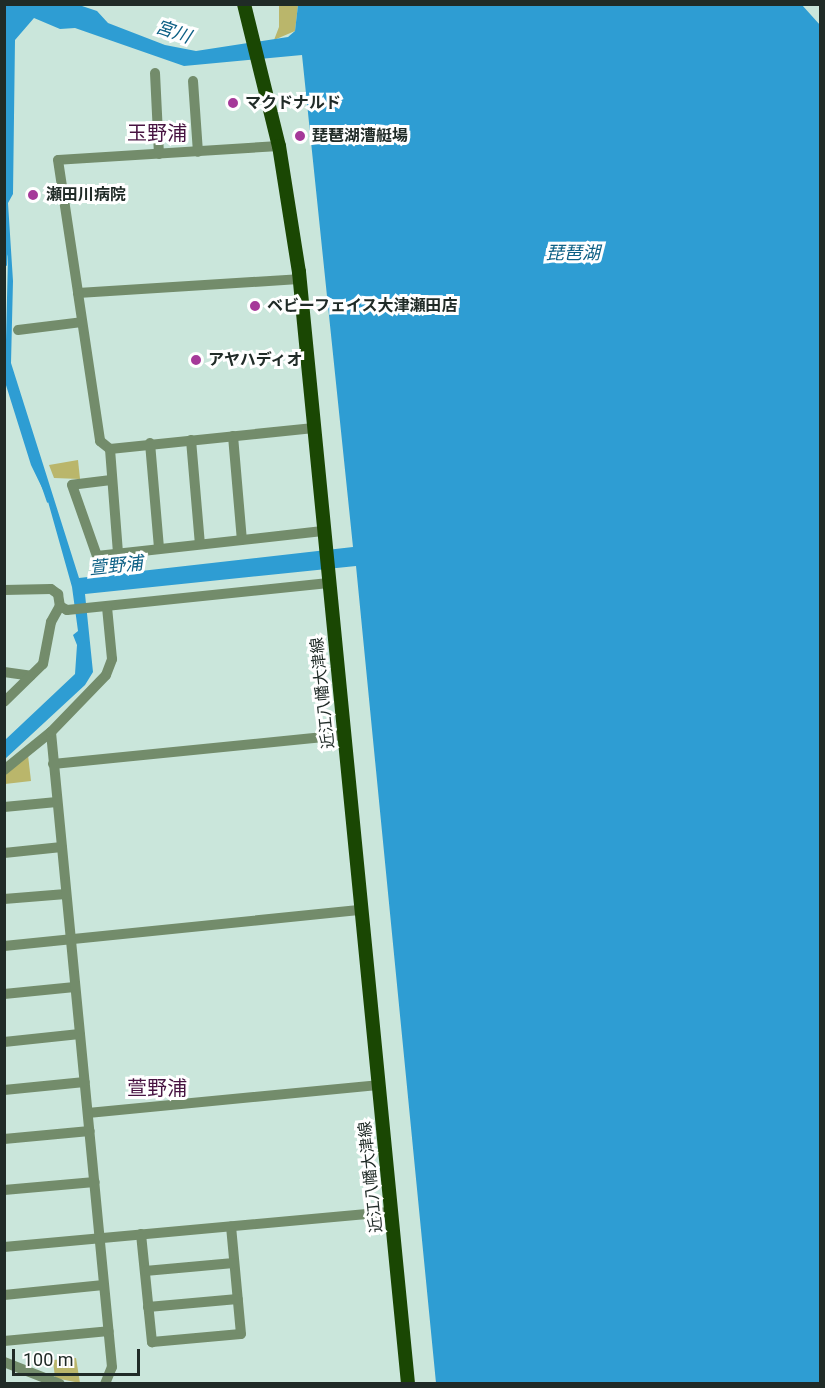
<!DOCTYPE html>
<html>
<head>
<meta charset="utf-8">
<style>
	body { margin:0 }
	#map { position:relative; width:825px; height:1388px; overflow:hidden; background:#cae6db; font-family:Roboto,"Noto Sans JP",sans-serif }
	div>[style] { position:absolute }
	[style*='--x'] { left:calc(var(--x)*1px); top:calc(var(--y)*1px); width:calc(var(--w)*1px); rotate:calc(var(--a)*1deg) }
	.green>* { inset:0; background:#bab66b }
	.water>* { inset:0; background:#2e9dd3 }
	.stream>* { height:2px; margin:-1px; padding:0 1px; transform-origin:1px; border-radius:1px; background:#2e9dd3 }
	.minor>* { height:10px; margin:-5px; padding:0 5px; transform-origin:5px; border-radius:5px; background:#738c6b }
	.major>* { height:14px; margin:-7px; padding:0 7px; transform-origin:7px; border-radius:7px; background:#1a4703 }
	.dots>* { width:16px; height:16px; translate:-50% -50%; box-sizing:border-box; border:3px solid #fff; border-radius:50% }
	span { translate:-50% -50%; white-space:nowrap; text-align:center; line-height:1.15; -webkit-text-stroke:6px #fff; paint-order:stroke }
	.poi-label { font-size:16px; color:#202b27; font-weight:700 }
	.left { translate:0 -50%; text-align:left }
	.street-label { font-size:16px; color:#202b27 }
	.water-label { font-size:18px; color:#0c5f84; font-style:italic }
	.quarter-label { font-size:20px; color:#471341 }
	.frame { position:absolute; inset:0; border:6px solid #202b27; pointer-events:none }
	.scale { position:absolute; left:12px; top:1349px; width:128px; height:27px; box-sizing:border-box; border:3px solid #202b27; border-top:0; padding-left:8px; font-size:18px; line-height:21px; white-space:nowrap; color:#202b27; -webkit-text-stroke:4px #fff; paint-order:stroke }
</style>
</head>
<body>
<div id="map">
	<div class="green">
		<div style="clip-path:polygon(279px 5px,298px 5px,295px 31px,274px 40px,279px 27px)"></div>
		<div style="clip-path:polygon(78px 460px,80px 479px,54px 478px,49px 465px)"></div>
		<div style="clip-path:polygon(28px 755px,31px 781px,5px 784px,5px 774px)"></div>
		<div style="clip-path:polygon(76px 1358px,80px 1383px,55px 1378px,53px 1360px)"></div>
	</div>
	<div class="water">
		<div style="clip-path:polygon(evenodd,5px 5px,79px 5px,97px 11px,108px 23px,165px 45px,196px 51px,288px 37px,295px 31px,298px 5px,802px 5px,820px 25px,820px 1383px,436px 1383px,356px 566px,85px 594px,93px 672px,85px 685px,5px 759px,5px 740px,75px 674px,77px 645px,73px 635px,78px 631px,72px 587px,47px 498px,31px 465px,5px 382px,8px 256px,4px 249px,5px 5px,34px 18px,60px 29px,75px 28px,184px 66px,302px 55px,353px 547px,79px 578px,11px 363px,13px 281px,8px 203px,13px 194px,15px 40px,34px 18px)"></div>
	</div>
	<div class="stream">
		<div style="--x:6;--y:265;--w:16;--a:-86"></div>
		<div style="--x:40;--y:479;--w:24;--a:71"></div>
	</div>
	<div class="minor">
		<div style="--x:155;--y:73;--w:81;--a:87.2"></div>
		<div style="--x:193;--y:81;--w:71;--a:86"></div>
		<div style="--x:279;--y:146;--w:221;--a:176.4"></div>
		<div style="--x:58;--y:160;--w:134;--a:81.4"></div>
		<div style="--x:78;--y:293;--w:221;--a:-3.6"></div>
		<div style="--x:78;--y:293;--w:150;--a:81.5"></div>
		<div style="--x:100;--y:441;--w:13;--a:39"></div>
		<div style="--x:18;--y:330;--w:64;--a:-7.1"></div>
		<div style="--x:233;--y:436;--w:104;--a:85.1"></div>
		<div style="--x:191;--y:440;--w:104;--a:85.1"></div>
		<div style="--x:150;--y:443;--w:106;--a:85.1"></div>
		<div style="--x:111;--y:480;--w:39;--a:173"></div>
		<div style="--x:72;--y:485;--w:75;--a:70.6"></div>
		<div style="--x:97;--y:556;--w:227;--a:-6.3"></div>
		<div style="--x:118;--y:553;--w:104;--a:-94.4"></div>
		<div style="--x:110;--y:449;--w:205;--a:-5.9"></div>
		<div style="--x:4;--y:590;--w:47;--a:-1.2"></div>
		<div style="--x:51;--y:589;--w:9;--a:36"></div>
		<div style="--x:58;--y:594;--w:12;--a:81"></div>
		<div style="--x:60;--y:606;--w:8;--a:30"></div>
		<div style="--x:67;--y:610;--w:263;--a:-5.9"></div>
		<div style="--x:4;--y:672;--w:27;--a:8"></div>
		<div style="--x:4;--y:702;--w:54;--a:-44.3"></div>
		<div style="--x:43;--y:664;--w:43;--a:-79.2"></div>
		<div style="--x:51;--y:622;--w:18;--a:-61"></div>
		<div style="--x:53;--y:764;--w:292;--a:-5.7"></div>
		<div style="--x:4;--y:770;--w:60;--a:-39"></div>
		<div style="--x:4;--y:807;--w:53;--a:-5.4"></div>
		<div style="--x:4;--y:853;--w:58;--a:-5.9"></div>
		<div style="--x:4;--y:899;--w:62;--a:-4.6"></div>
		<div style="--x:4;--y:946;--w:359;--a:-5.8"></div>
		<div style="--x:4;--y:994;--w:71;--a:-5.6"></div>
		<div style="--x:4;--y:1042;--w:76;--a:-6"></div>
		<div style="--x:4;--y:1090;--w:81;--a:-5.6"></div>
		<div style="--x:88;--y:1113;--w:291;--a:-5.5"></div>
		<div style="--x:4;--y:1139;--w:86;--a:-5.3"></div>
		<div style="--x:4;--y:1190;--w:91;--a:-5"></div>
		<div style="--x:141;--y:1234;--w:109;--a:84.2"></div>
		<div style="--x:152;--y:1342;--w:89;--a:-5.1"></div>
		<div style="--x:241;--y:1334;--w:108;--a:-95.3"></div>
		<div style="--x:4;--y:1247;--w:389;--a:-5.2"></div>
		<div style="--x:145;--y:1271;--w:89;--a:-5.1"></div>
		<div style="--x:4;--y:1295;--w:100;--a:-5.7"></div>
		<div style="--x:148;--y:1307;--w:90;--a:-5.1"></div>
		<div style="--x:4;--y:1341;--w:105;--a:-5.4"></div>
		<div style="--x:4;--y:1362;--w:60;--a:21.4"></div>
		<div style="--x:105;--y:1384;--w:18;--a:-68"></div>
		<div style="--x:112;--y:1367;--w:638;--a:-95.49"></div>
		<div style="--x:51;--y:732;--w:79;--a:-46"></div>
		<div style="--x:106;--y:675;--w:17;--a:-69"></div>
		<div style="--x:112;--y:659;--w:52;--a:-95.5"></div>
	</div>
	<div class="major">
		<div style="--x:244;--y:4;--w:146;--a:76.2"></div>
		<div style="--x:279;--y:146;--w:128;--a:81"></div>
		<div style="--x:299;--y:272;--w:1117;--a:84.4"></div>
	</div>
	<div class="dots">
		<div style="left:233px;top:103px;background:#a53999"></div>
		<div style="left:300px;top:136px;background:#a53999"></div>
		<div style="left:33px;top:195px;background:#a53999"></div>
		<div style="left:255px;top:306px;background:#a53999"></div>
		<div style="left:196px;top:360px;background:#a53999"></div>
	</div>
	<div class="poi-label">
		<span class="left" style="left:245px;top:103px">マクドナルド</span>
		<span class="left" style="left:312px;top:136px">琵琶湖漕艇場</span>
		<span class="left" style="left:46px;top:195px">瀬田川病院</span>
		<span class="left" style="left:267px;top:306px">ベビーフェイス大津瀬田店</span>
		<span class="left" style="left:208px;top:360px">アヤハディオ</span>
	</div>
	<div class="street-label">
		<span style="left:323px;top:693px;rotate:-96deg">近江八幡大津線</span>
		<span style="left:371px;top:1177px;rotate:-96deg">近江八幡大津線</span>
	</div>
	<div class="water-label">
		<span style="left:173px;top:32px;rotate:19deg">宮川</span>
		<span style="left:573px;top:253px">琵琶湖</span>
		<span style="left:116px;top:566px;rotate:-6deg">萱野浦</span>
	</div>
	<div class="quarter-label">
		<span style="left:157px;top:133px">玉野浦</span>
		<span style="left:157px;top:1088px">萱野浦</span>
	</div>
	<div class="frame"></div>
	<div class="scale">100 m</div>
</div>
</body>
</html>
